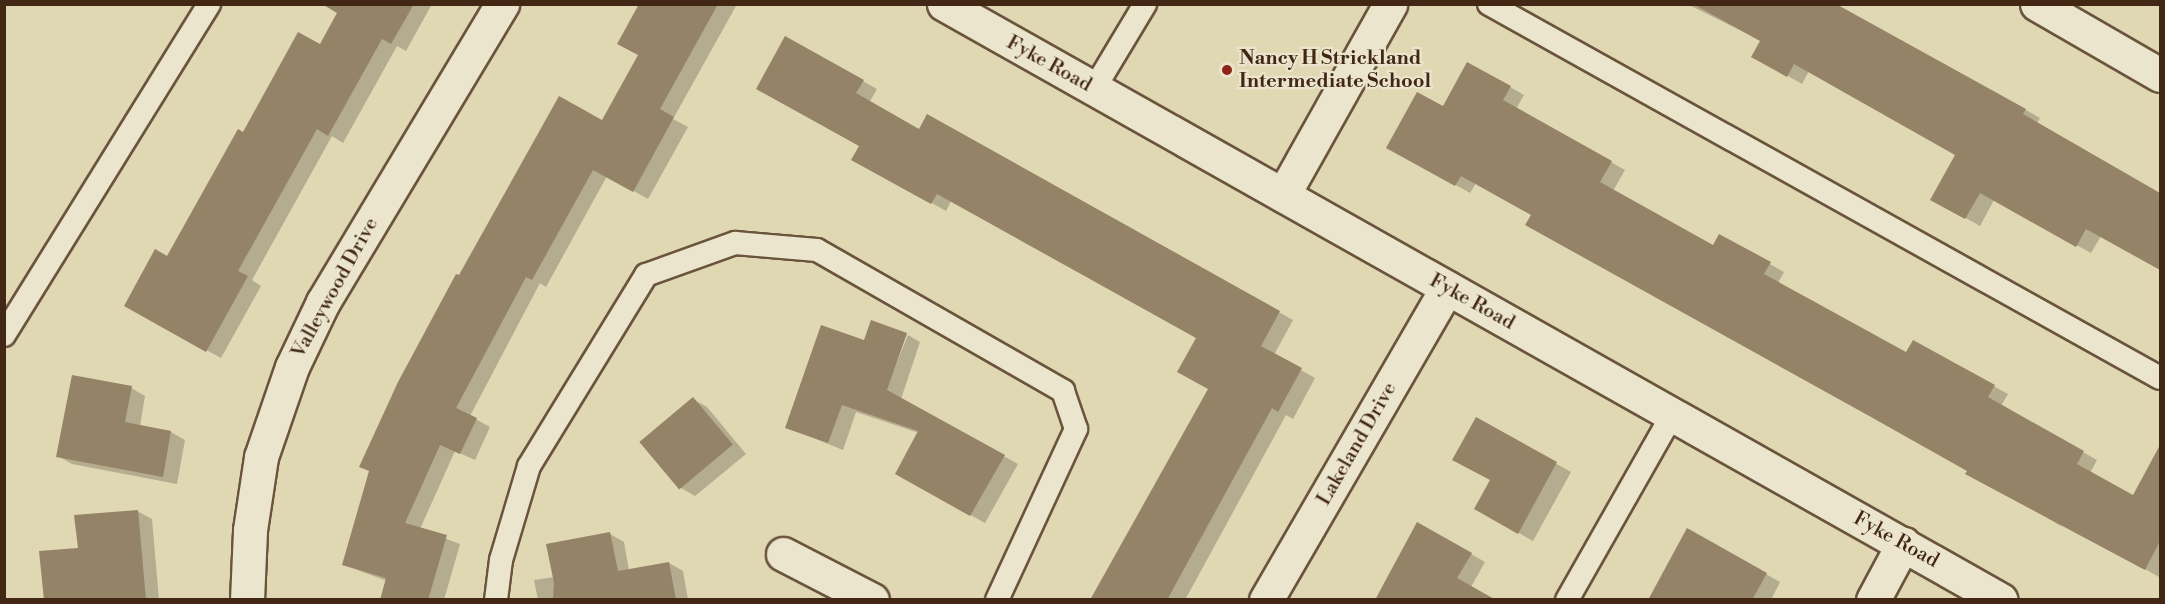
<!DOCTYPE html>
<html>
<head>
<meta charset="utf-8">
<style>
	body { margin:0 }
	#map { position:relative; width:2165px; height:604px; overflow:hidden; background:#e0d7b3; font-family:"Libre Bodoni",serif }
	div>[style] { position:absolute }
	[style*='--x'] { left:calc(var(--x)*1px); top:calc(var(--y)*1px); width:calc(var(--w)*1px); rotate:calc(var(--a)*1deg) }
	.shadow>* { inset:0; background:#0003 }
	.building>* { inset:0; background:#948367; transform-origin:0 0 }
	.roads { filter:drop-shadow(2px 0 #6a543c) drop-shadow(-2px 0 #6a543c) drop-shadow(0 2px #6a543c) drop-shadow(0 -2px #6a543c) }
	.lane>* { height:22px; margin:-11px; padding:0 11px; transform-origin:11px; border-radius:11px; background:#ebe5ce }
	.street>* { height:33px; margin:-16.5px; padding:0 16.5px; transform-origin:16.5px; border-radius:16.5px; background:#ebe5ce }
	.secondary>* { height:33px; margin:-16.5px; padding:0 16.5px; transform-origin:16.5px; border-radius:16.5px; background:#ebe5ce }
	.dots>* { width:16px; height:16px; translate:-50% -50%; box-sizing:border-box; border:3px solid #ebe5ce; border-radius:50% }
	span { translate:-50% -50%; white-space:nowrap; text-align:center; line-height:1.15; -webkit-text-stroke:4.5px #ebe5ce; paint-order:stroke }
	.poi-label { font-size:20px; color:#422814; font-weight:700 }
	.left { translate:0 -50%; text-align:left }
	.street-label { font-size:20px; color:#422814 }
	.frame { position:absolute; inset:0; border:6px solid #422814; pointer-events:none }
</style>
</head>
<body>
<div id="map">
	<div class="shadow">
		<div style="clip-path:polygon(344px 4px,432px 4px,406px 51px,397px 46px,343px 143px,332px 136px,252px 280px,261px 286px,221px 358px,126px 305px,168px 258px,243px 134px,320px 46px)"></div>
		<div style="clip-path:polygon(641px 4px,736px 6px,673px 119px,688px 127px,648px 199px,607px 176px,546px 287px,540px 283px,470px 416px,490px 427px,475px 460px,455px 451px,420px 529px,460px 544px,444px 600px,382px 600px,387px 581px,344px 565px,459px 277px,603px 122px,640px 55px)"></div>
		<div style="clip-path:polygon(1687px 4px,1835px 4px,2026px 110px,2040px 118px,2037px 123px,2160px 194px,2160px 269px,2101px 236px,2091px 253px,1994px 200px,1980px 226px,1932px 199px,1957px 154px,1809px 71px,1802px 84px,1767px 64px,1762px 41px)"></div>
		<div style="clip-path:polygon(785px 38px,877px 89px,869px 103px,919px 131px,928px 116px,1293px 320px,1274px 355px,1315px 378px,1293px 419px,1286px 415px,1185px 600px,1093px 600px,1210px 389px,1198px 338px,951px 201px,946px 211px,853px 159px,860px 145px)"></div>
		<div style="clip-path:polygon(1510px 87px,1524px 95px,1516px 109px,1625px 170px,1613px 191px,1714px 247px,1720px 236px,1784px 272px,1778px 283px,1907px 354px,1914px 342px,2008px 394px,2001px 406px,2097px 460px,2090px 473px,2133px 497px,2160px 448px,2159px 577px,2063px 523px,2061px 526px,1532px 214px,1476px 183px,1470px 193px,1388px 147px,1443px 108px)"></div>
		<div style="clip-path:polygon(872px 322px,907px 334px,883px 396px,908px 335px,920px 342px,901px 399px,1018px 464px,985px 523px,897px 474px,919px 433px,856px 412px,843px 450px,786px 427px,865px 342px)"></div>
		<div style="clip-path:polygon(131px 388px,145px 396px,140px 426px,171px 432px,185px 440px,177px 484px,72px 464px,58px 456px)"></div>
		<div style="clip-path:polygon(693px 399px,707px 407px,746px 454px,695px 496px,681px 488px)"></div>
		<div style="clip-path:polygon(1476px 419px,1571px 472px,1533px 541px,1476px 509px,1492px 480px)"></div>
		<div style="clip-path:polygon(137px 511px,152px 519px,159px 600px,45px 600px,79px 549px)"></div>
		<div style="clip-path:polygon(1418px 524px,1485px 562px,1471px 587px,1378px 600px)"></div>
		<div style="clip-path:polygon(1688px 530px,1780px 582px,1771px 600px,1661px 600px)"></div>
		<div style="clip-path:polygon(610px 534px,624px 542px,629px 571px,669px 563px,683px 571px,688px 600px,538px 600px,534px 580px,554px 577px)"></div>
	</div>
	<div class="building">
		<div style="clip-path:polygon(322px 4px,414px 4px,391px 44px,382px 39px,328px 136px,317px 129px,238px 271px,248px 276px,206px 352px,124px 306px,155px 249px,167px 256px,238px 129px,243px 132px,298px 32px,320px 44px,337px 13px)"></div>
		<div style="clip-path:polygon(639px 4px,718px 4px,660px 109px,674px 117px,633px 192px,593px 170px,532px 280px,526px 277px,456px 408px,477px 418px,460px 454px,440px 445px,405px 523px,447px 535px,428px 600px,380px 600px,386px 578px,342px 565px,369px 471px,359px 467px,398px 382px,456px 274px,459px 275px,559px 96px,602px 120px,638px 55px,617px 44px)"></div>
		<div style="clip-path:polygon(1693px 4px,1836px 4px,2026px 109px,2023px 114px,2160px 193px,2160px 270px,2086px 229px,2076px 247px,1980px 193px,1965px 219px,1930px 200px,1955px 155px,1794px 64px,1787px 77px,1751px 57px,1760px 41px)"></div>
		<div style="clip-path:polygon(785px 36px,864px 80px,856px 93px,919px 129px,927px 114px,1280px 311px,1261px 346px,1302px 368px,1278px 412px,1272px 408px,1167px 600px,1090px 600px,1208px 389px,1177px 372px,1196px 338px,937px 194px,931px 204px,851px 160px,859px 146px,756px 89px)"></div>
		<div style="clip-path:polygon(1467px 62px,1511px 86px,1503px 100px,1612px 161px,1600px 182px,1713px 245px,1719px 234px,1771px 262px,1764px 274px,1906px 352px,1913px 340px,1995px 385px,1988px 397px,2084px 451px,2077px 464px,2133px 495px,2160px 445px,2160px 541px,2145px 570px,1965px 474px,1967px 471px,1871px 417px,1525px 225px,1531px 215px,1461px 176px,1455px 186px,1386px 148px,1417px 92px,1443px 106px)"></div>
		<div style="clip-path:polygon(871px 320px,907px 333px,887px 390px,1005px 455px,970px 516px,895px 474px,918px 431px,842px 405px,828px 443px,785px 428px,821px 325px,864px 340px)"></div>
		<div style="clip-path:polygon(72px 375px,132px 386px,125px 422px,171px 431px,163px 477px,56px 457px)"></div>
		<div style="left:693px;top:397px;width:62px;height:70px;rotate:50deg"></div>
		<div style="clip-path:polygon(1476px 417px,1557px 462px,1518px 534px,1474px 509px,1490px 480px,1452px 460px)"></div>
		<div style="clip-path:polygon(138px 510px,146px 600px,44px 600px,39px 551px,78px 548px,74px 515px)"></div>
		<div style="clip-path:polygon(1417px 522px,1472px 553px,1457px 578px,1496px 600px,1375px 600px)"></div>
		<div style="clip-path:polygon(1687px 528px,1767px 573px,1752px 600px,1648px 600px)"></div>
		<div style="clip-path:polygon(610px 532px,618px 571px,669px 562px,676px 600px,553px 600px,554px 583px,546px 544px)"></div>
	</div>
	<div class="roads">
		<div class="lane">
			<div style="--x:1489;--y:4;--w:768;--a:29.13"></div>
			<div style="--x:1094;--y:89;--w:99;--a:-59"></div>
			<div style="--x:4;--y:335;--w:389;--a:-58.2"></div>
			<div style="--x:496;--y:600;--w:40;--a:-82.9"></div>
			<div style="--x:501;--y:560;--w:98;--a:-73.4"></div>
			<div style="--x:529;--y:466;--w:224;--a:-58.5"></div>
			<div style="--x:646;--y:275;--w:95;--a:-19.8"></div>
			<div style="--x:735;--y:243;--w:82;--a:4.9"></div>
			<div style="--x:817;--y:250;--w:284;--a:29.8"></div>
			<div style="--x:1063;--y:391;--w:40;--a:71.1"></div>
			<div style="--x:1076;--y:429;--w:188;--a:114.8"></div>
			<div style="--x:1567;--y:600;--w:213;--a:-60.4"></div>
		</div>
		<div class="street">
			<div style="--x:2037;--y:4;--w:142;--a:30"></div>
			<div style="--x:1283;--y:195;--w:219;--a:-60.7"></div>
			<div style="--x:783;--y:554;--w:100;--a:27.3"></div>
			<div style="--x:247;--y:600;--w:70;--a:-87.5"></div>
			<div style="--x:250;--y:530;--w:74;--a:-81.4"></div>
			<div style="--x:261;--y:457;--w:95;--a:-71"></div>
			<div style="--x:292;--y:367;--w:72;--a:-64.5"></div>
			<div style="--x:323;--y:302;--w:348;--a:-59"></div>
			<div style="--x:1266;--y:600;--w:361;--a:-59.9"></div>
			<div style="--x:1873;--y:600;--w:64;--a:-61.8"></div>
		</div>
		<div class="secondary">
			<div style="--x:944;--y:4;--w:1213;--a:29.42"></div>
		</div>
	</div>
	<div class="dots">
		<div style="left:1227px;top:70px;background:#8f2418"></div>
	</div>
	<div class="poi-label">
		<span class="left" style="left:1239px;top:70px">Nancy H Strickland<br>Intermediate School</span>
	</div>
	<div class="street-label">
		<span style="left:1049px;top:64px;rotate:29deg">Fyke Road</span>
		<span style="left:335px;top:288px;rotate:-61deg">Valleywood Drive</span>
		<span style="left:1472px;top:302px;rotate:29deg">Fyke Road</span>
		<span style="left:1357px;top:444px;rotate:-60deg">Lakeland Drive</span>
		<span style="left:1896px;top:540px;rotate:29deg">Fyke Road</span>
	</div>
	<div class="frame"></div>
</div>
</body>
</html>
